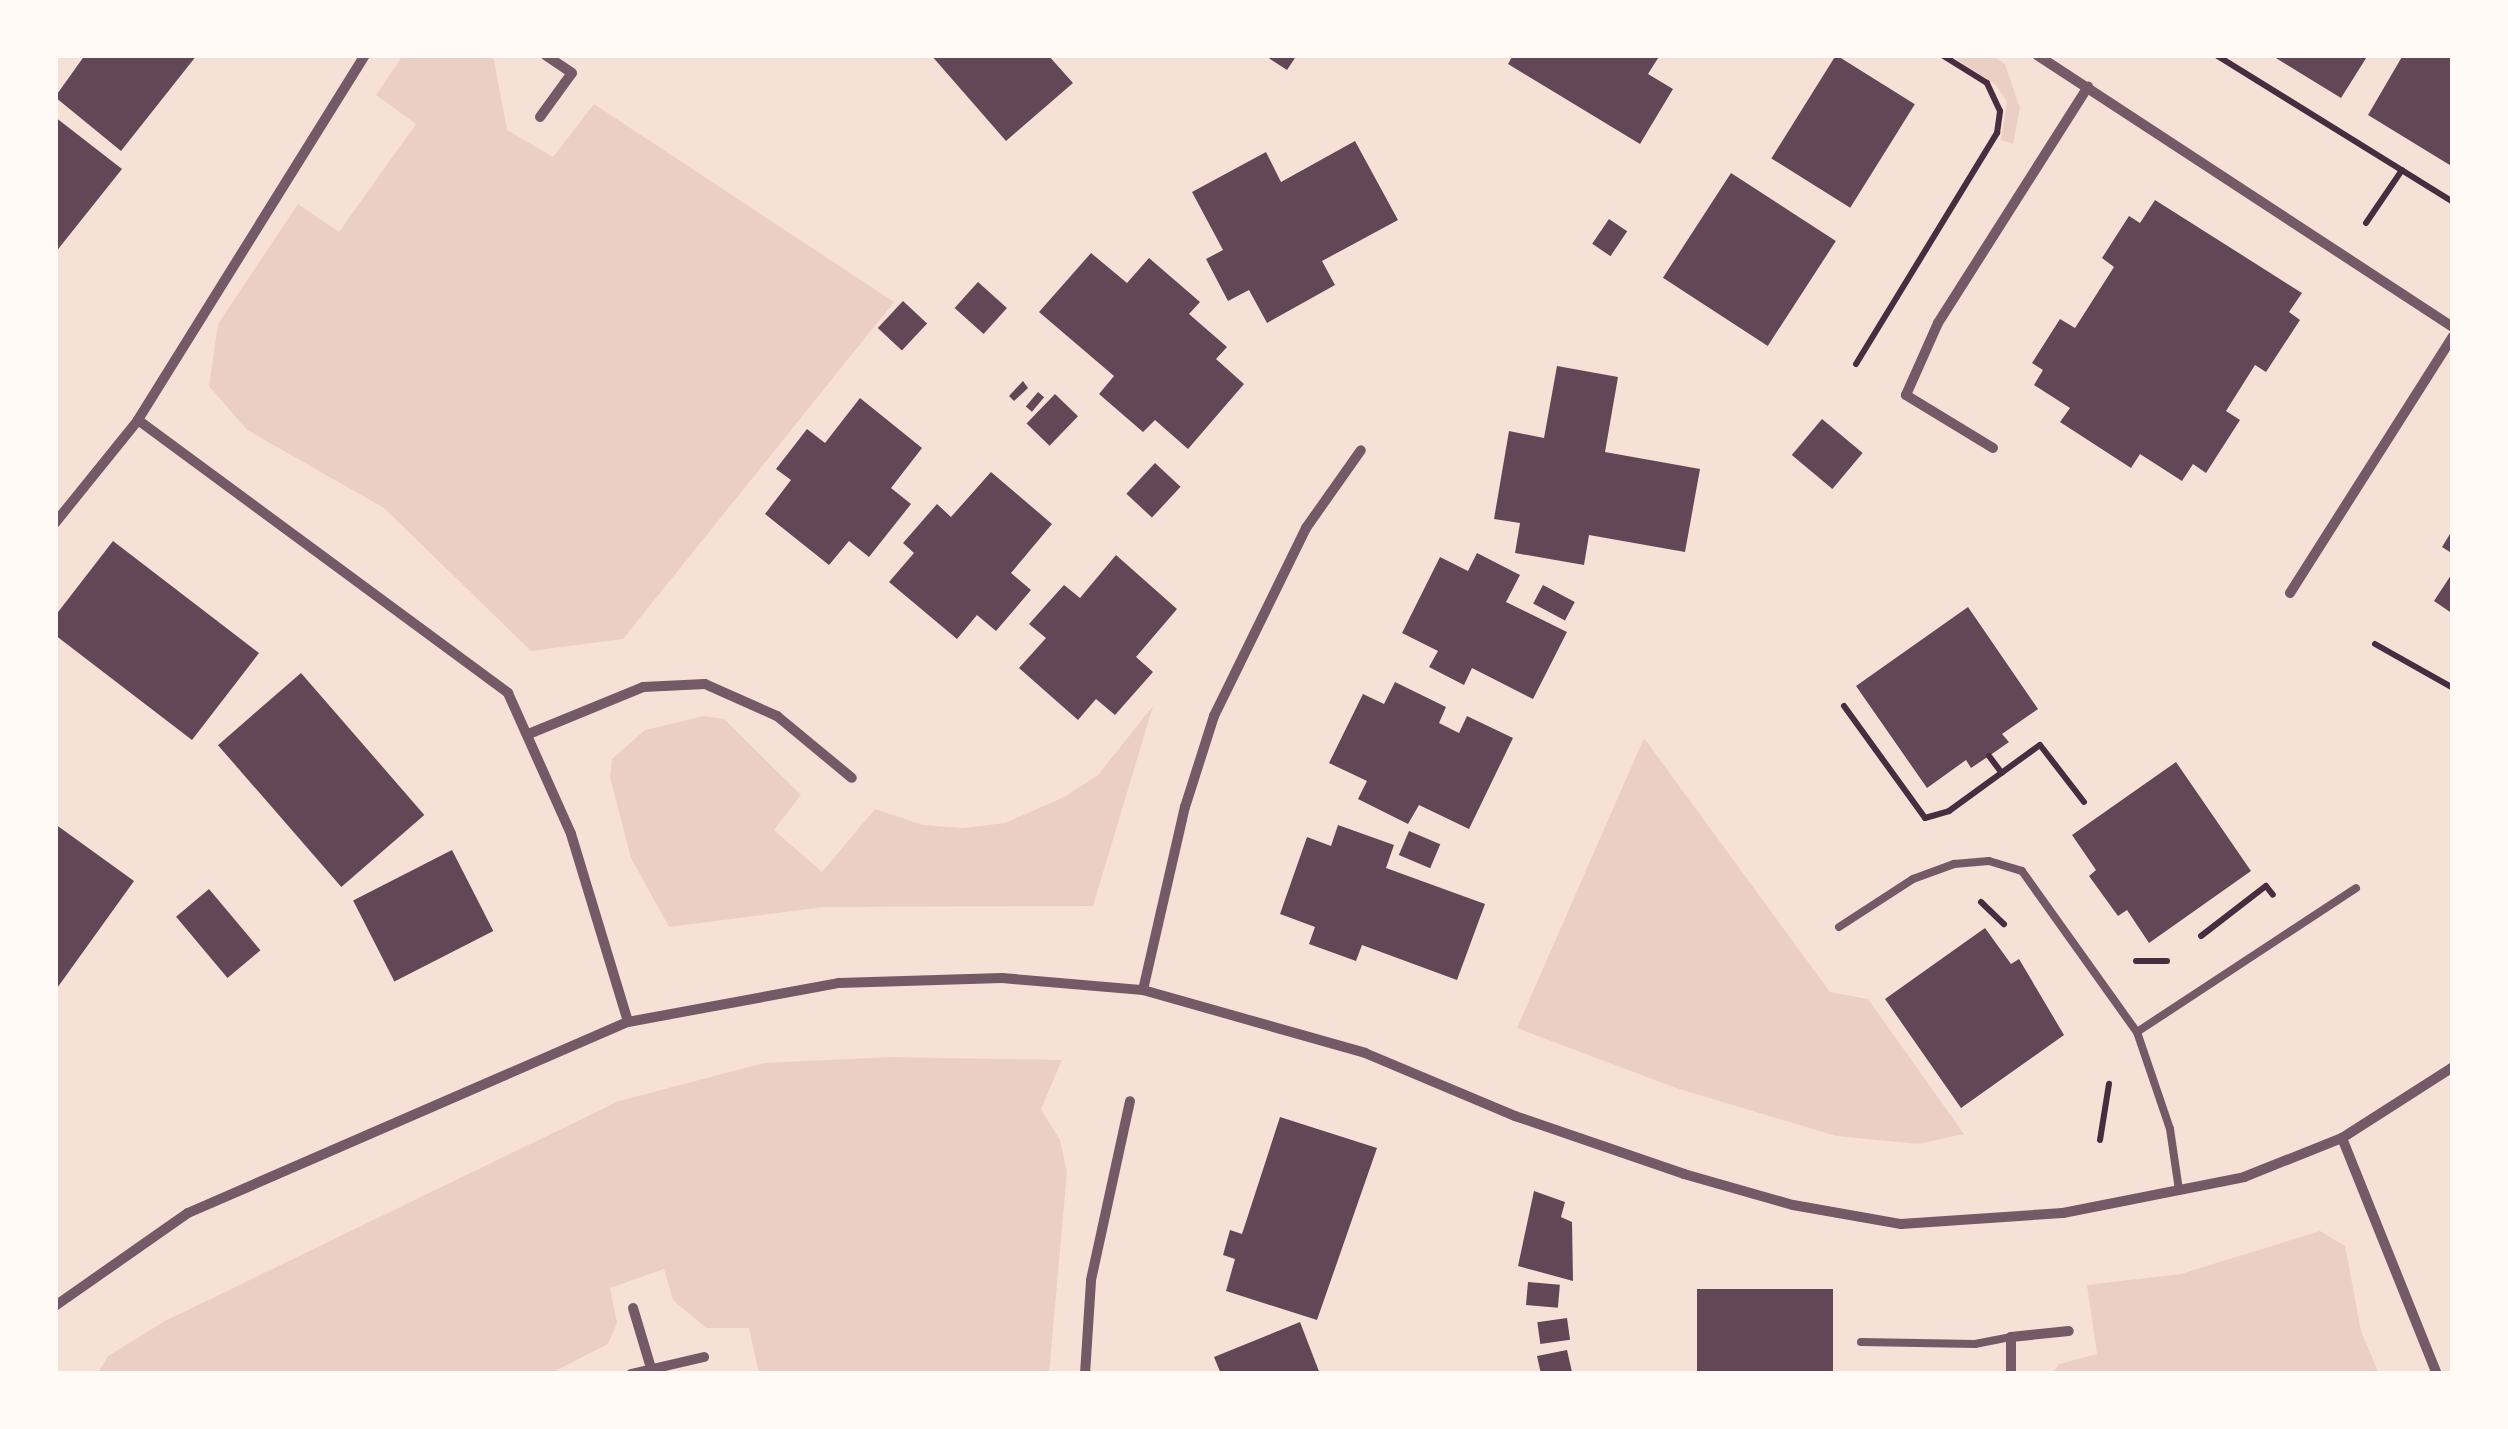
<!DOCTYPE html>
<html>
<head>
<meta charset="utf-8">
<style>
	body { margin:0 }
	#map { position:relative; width:2508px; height:1429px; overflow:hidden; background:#f7e1d7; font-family:"Sofia Sans Condensed",sans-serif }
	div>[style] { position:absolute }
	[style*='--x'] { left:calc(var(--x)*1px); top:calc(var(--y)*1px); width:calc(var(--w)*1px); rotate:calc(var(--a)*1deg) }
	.green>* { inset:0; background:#ebcfc5 }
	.building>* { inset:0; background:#644757; transform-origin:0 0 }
	.path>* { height:6px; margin:-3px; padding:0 3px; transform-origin:3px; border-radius:3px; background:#4a2c40 }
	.service>* { height:8px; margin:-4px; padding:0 4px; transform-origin:4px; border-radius:4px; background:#755966 }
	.minor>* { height:10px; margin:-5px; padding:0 5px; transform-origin:5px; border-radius:5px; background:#755966 }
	span { translate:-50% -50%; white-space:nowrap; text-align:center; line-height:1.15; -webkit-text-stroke:8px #fffaf5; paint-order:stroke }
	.frame { position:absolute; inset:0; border:58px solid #fffaf5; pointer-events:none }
</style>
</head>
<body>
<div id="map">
	<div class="green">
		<div style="clip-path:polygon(403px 55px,493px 55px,507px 130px,553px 157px,594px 104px,894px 302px,623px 639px,531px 651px,384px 508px,247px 430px,209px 386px,218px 324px,298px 204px,339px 232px,416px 124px,376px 95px)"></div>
		<div style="clip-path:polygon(1950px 55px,1992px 55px,2005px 64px,2020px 108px,2013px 144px,2001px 140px,2007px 102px,1996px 85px)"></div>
		<div style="clip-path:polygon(1153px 706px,1093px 906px,824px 907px,669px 927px,631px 858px,610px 777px,612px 759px,645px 730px,704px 716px,724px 719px,801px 795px,774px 830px,822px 872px,875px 809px,923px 825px,963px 828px,1005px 823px,1064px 797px,1098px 775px)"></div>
		<div style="clip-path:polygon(1644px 738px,1830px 992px,1868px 999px,1964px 1134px,1918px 1144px,1836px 1136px,1676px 1088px,1517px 1028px)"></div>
		<div style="clip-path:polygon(891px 1057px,1062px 1060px,1041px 1109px,1060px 1140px,1067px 1172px,1049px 1374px,759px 1374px,749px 1328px,706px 1328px,673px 1300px,664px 1269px,610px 1288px,617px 1323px,608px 1344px,549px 1374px,97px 1374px,108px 1356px,165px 1321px,619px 1101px,764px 1063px)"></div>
		<div style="clip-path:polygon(2320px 1231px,2345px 1246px,2361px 1331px,2379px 1374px,2052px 1374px,2059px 1364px,2097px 1354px,2087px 1285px,2181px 1274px)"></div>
	</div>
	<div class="building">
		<div style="clip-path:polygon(85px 55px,197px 55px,121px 151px,55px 97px)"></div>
		<div style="clip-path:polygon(931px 55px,1048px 55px,1073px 83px,1006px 141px)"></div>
		<div style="clip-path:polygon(1264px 55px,1297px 55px,1287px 70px)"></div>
		<div style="clip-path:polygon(1513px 55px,1660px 55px,1648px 74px,1673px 89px,1640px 144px,1508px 64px)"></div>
		<div style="left:1836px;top:55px;width:93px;height:122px;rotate:32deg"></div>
		<div style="clip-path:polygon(2271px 55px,2368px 55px,2341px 98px)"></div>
		<div style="clip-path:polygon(2403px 55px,2453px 55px,2453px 167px,2368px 115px)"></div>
		<div style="clip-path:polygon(55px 117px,122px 169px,55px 253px)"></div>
		<div style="clip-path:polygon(1355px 141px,1398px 220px,1322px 261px,1335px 285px,1267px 323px,1249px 290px,1228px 301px,1206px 259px,1223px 250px,1192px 192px,1266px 152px,1281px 182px)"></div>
		<div style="left:1731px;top:173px;width:125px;height:125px;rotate:33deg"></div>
		<div style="clip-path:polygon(2155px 200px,2302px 293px,2289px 312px,2300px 320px,2266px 372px,2255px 365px,2226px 411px,2240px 420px,2206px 473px,2193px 464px,2182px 481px,2140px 454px,2131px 468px,2060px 422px,2070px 408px,2034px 385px,2043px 370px,2032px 363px,2060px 319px,2075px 328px,2114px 267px,2102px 258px,2129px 216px,2140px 223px)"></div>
		<div style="left:1609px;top:219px;width:22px;height:30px;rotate:34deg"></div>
		<div style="clip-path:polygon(1091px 253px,1127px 283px,1149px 258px,1200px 302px,1189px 314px,1227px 347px,1216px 359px,1244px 384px,1188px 449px,1155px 420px,1143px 432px,1099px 394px,1114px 376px,1039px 312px)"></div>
		<div style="left:978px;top:282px;width:39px;height:35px;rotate:42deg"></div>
		<div style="left:903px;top:301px;width:33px;height:37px;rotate:43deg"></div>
		<div style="clip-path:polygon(1557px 366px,1618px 377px,1605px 452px,1700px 469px,1685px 552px,1589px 535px,1584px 565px,1515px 553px,1520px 523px,1494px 519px,1509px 431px,1544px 438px)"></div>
		<div style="clip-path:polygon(1023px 381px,1028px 388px,1014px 401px,1009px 396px)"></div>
		<div style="left:1038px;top:392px;width:8px;height:19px;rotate:40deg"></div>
		<div style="left:1055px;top:394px;width:32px;height:41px;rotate:44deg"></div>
		<div style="clip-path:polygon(860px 398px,922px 448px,891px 488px,911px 504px,869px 557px,849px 541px,829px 565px,765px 514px,791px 480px,776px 469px,807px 429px,825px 443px)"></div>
		<div style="left:1822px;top:419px;width:53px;height:47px;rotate:40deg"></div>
		<div style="left:1155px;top:463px;width:35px;height:42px;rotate:43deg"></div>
		<div style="clip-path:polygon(991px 472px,1052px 524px,1011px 573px,1031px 590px,996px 631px,977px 615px,957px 639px,889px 582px,914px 553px,903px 543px,937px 504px,951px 517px)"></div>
		<div style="clip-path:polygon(2453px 529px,2453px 554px,2442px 547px)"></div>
		<div style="clip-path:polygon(113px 541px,259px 653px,192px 740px,55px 635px,55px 616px)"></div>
		<div style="clip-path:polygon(1477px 553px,1520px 575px,1506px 602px,1567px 632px,1533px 699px,1472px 668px,1464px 685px,1429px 667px,1438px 651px,1402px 633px,1440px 557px,1468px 571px)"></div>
		<div style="clip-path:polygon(1116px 555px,1177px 609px,1136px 657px,1153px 672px,1115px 715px,1096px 699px,1078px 720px,1019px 668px,1046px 638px,1029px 624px,1064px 585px,1080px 598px)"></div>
		<div style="clip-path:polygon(2453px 572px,2453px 614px,2434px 601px)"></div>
		<div style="left:1543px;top:585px;width:36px;height:21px;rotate:28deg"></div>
		<div style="clip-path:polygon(1968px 607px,2038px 709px,2002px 734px,2009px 742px,1989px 756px,1971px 768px,1966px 760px,1927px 788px,1856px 686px)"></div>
		<div style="left:301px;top:673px;width:188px;height:110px;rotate:49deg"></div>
		<div style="clip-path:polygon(1395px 682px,1446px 707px,1439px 723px,1459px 733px,1467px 716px,1513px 738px,1469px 829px,1419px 805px,1408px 824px,1358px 799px,1367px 781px,1329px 763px,1363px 694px,1384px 704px)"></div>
		<div style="clip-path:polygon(2176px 762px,2251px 871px,2149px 943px,2127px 910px,2118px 916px,2089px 876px,2096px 870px,2072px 835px)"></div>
		<div style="clip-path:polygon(55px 824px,134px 881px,55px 991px)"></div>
		<div style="clip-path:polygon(1338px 825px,1394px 845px,1386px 868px,1485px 904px,1457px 980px,1362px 945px,1356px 961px,1309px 944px,1315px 927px,1280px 914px,1307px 837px,1331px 846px)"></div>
		<div style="left:1409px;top:831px;width:34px;height:26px;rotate:23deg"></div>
		<div style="left:452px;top:850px;width:91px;height:111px;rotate:63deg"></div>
		<div style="left:209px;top:889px;width:80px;height:43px;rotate:50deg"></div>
		<div style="clip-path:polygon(1985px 928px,2011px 964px,2019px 959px,2064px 1035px,1961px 1108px,1885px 999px)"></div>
		<div style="clip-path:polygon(1280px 1117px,1377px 1148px,1317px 1320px,1226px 1291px,1235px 1259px,1223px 1255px,1230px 1230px,1242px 1234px)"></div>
		<div style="clip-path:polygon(1534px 1191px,1565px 1202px,1561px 1217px,1572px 1222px,1573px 1281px,1518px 1266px)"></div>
		<div style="left:1528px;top:1282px;width:32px;height:23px;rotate:5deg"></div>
		<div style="left:1697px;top:1289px;width:136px;height:85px"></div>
		<div style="left:1567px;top:1318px;width:22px;height:30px;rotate:82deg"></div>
		<div style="clip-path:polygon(1300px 1322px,1320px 1374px,1221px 1374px,1214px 1357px)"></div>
		<div style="clip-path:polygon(1567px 1350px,1572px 1372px,1541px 1374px,1537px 1356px)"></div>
	</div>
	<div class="path">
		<div style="--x:2216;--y:55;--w:279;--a:31.8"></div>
		<div style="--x:2366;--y:223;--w:64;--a:-55.8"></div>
		<div style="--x:1856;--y:364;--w:271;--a:-58.6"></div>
		<div style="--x:1997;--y:133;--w:22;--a:-82"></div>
		<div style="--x:2000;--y:111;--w:31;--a:-115"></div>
		<div style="--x:1987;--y:83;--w:53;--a:-148.1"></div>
		<div style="--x:2375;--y:644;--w:90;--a:29.4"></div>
		<div style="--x:1844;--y:706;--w:138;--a:54.1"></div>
		<div style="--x:1925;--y:818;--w:25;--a:-16"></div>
		<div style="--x:1949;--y:811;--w:112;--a:-36"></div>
		<div style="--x:2040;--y:745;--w:72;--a:52.3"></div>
		<div style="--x:1989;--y:756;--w:21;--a:53"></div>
		<div style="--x:1981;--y:902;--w:32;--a:44"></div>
		<div style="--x:2201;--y:936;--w:82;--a:-37.6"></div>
		<div style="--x:2266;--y:886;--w:11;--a:52"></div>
		<div style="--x:2136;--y:961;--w:31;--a:0"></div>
		<div style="--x:2100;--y:1140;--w:57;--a:-80.9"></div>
	</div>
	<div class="service">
		<div style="--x:1839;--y:927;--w:88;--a:-33"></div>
		<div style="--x:1913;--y:879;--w:44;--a:-20.1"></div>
		<div style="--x:1954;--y:864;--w:35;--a:-5"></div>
		<div style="--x:1989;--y:861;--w:34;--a:17"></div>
		<div style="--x:2022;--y:871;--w:198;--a:54.5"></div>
		<div style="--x:2137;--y:1032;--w:102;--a:71.2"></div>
		<div style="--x:2170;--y:1129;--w:62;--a:81.6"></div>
		<div style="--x:2137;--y:1032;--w:262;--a:-33.3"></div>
		<div style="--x:1861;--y:1342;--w:114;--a:1"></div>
		<div style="--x:1975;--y:1344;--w:37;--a:-11"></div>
	</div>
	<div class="minor">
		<div style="--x:365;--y:55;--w:430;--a:121.9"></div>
		<div style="--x:138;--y:420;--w:460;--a:36.4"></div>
		<div style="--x:508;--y:693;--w:154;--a:65.9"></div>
		<div style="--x:571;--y:834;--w:196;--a:73.1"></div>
		<div style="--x:2037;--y:55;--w:497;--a:33.2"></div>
		<div style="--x:540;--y:117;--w:54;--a:-54"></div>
		<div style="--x:572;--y:73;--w:32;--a:-146"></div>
		<div style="--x:1993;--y:448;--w:102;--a:-148.7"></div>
		<div style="--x:1906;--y:395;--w:79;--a:-66"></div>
		<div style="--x:1938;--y:323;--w:280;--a:-57.6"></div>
		<div style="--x:55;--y:523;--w:132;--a:-51.1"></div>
		<div style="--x:2290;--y:593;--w:304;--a:-57.6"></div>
		<div style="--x:531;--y:733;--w:121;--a:-22.3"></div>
		<div style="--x:643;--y:687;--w:62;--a:-2.8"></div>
		<div style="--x:705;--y:684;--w:79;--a:24"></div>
		<div style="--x:777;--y:716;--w:97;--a:39.6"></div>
		<div style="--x:1143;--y:990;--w:188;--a:-77.1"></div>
		<div style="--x:1185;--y:807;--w:96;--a:-72.3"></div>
		<div style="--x:1214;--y:716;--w:209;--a:-63.9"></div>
		<div style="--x:1306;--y:528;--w:95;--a:-54.8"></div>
		<div style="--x:2342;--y:1138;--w:254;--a:68.1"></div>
		<div style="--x:55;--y:1306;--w:162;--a:-35"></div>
		<div style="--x:188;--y:1213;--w:480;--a:-23.5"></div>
		<div style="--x:628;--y:1022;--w:215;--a:-10.5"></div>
		<div style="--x:839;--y:983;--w:163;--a:-1.8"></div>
		<div style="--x:1002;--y:978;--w:142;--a:4.9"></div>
		<div style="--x:1143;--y:990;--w:231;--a:15.8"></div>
		<div style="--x:1365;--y:1053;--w:163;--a:22.8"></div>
		<div style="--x:1515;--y:1116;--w:179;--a:18.9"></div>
		<div style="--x:1684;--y:1174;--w:113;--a:15.9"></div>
		<div style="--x:1793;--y:1205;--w:110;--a:10"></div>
		<div style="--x:1901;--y:1224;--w:162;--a:-3.9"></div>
		<div style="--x:2063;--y:1213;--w:185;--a:-11.2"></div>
		<div style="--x:2244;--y:1177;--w:105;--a:-21.7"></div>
		<div style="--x:2342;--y:1138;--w:132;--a:-32.6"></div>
		<div style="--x:633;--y:1308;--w:63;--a:73.3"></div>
		<div style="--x:631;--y:1374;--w:75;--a:-13.1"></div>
		<div style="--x:1085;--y:1374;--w:94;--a:-86.3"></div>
		<div style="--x:1091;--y:1280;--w:183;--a:-77.7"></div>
		<div style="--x:2011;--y:1374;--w:37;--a:-90"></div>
		<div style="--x:2011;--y:1337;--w:58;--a:-5.9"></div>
	</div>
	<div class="frame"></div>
</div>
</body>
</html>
